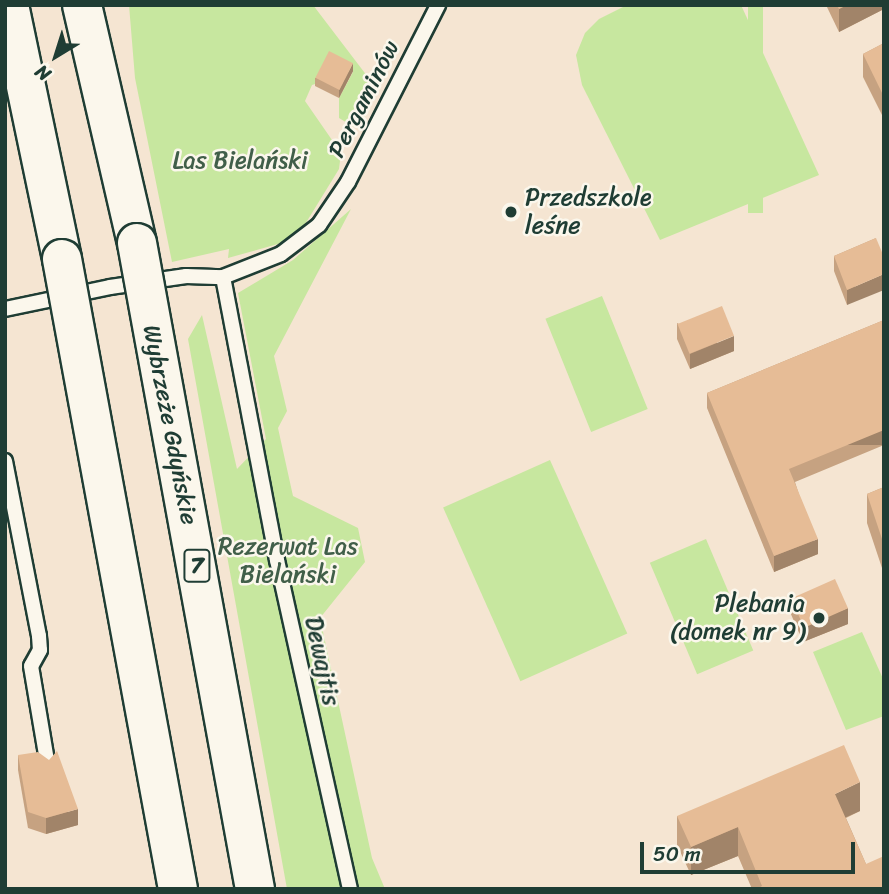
<!DOCTYPE html>
<html>
<head>
<meta charset="utf-8">
<style>
	body { margin:0 }
	#map { position:relative; width:889px; height:894px; overflow:hidden; background:#f5e5d2; font-family:Sriracha,sans-serif }
	div>[style] { position:absolute }
	[style*='--x'] { left:calc(var(--x)*1px); top:calc(var(--y)*1px); width:calc(var(--w)*1px); rotate:calc(var(--a)*1deg) }
	.green>* { inset:0; background:#c7e79f; transform-origin:0 0 }
	.roads { filter:drop-shadow(2px 0 #1f3d34) drop-shadow(-2px 0 #1f3d34) drop-shadow(0 2px #1f3d34) drop-shadow(0 -2px #1f3d34) }
	.lane>* { height:14px; margin:-7px; padding:0 7px; transform-origin:7px; border-radius:7px; background:#fbf7ec }
	.highway>* { height:38px; margin:-19px; padding:0 19px; transform-origin:19px; border-radius:19px; background:#fbf7ec }
	.bridges { filter:drop-shadow(2px 0 #1f3d34) drop-shadow(-2px 0 #1f3d34) drop-shadow(0 2px #1f3d34) drop-shadow(0 -2px #1f3d34) }
	.highway-bridge>* { height:38px; margin:-19px; padding:0 19px; transform-origin:19px; border-radius:19px; background:#fbf7ec }
	.wall>* { inset:0; background:#c6a281 }
	.shaded-wall>* { inset:0; background:#a18469; transform-origin:0 0 }
	.building>* { inset:0; background:#e6bc96; transform-origin:0 0 }
	.dots>* { width:19px; height:19px; translate:-50% -50%; box-sizing:border-box; border:4px solid #fbf7ec; border-radius:50% }
	span { translate:-50% -50%; white-space:nowrap; text-align:center; line-height:1.15; -webkit-text-stroke:5px #fbf7ec; paint-order:stroke }
	.shield-label span { padding:2px 5px; background:#fbf7ec; border:2px solid; border-radius:5px; -webkit-text-stroke-width:0 }
	.shield-label { font-size:23px; color:#1f3d34; font-weight:700 }
	.street-label { font-size:24px; color:#1f3d34 }
	.park-label { font-size:24px; color:#415f49 }
	.poi-label { font-size:24px; color:#1f3d34 }
	.left { translate:0 -50%; text-align:left }
	.right { translate:-100% -50%; text-align:right }
	.frame { position:absolute; inset:0; border:7px solid #1f3d34; pointer-events:none }
	.north { position:absolute; left:21px; top:21px; width:70px; height:70px; -webkit-text-stroke:5px #fbf7ec; paint-order:stroke; rotate:218deg; font-size:19px; font-weight:700; line-height:28px; text-align:center; color:#1f3d34 }
	.north::after { content:''; display:block; margin:auto; width:24px; height:32px; background:#1f3d34; clip-path:polygon(50% 0,100% 100%,50% 72%,0 100%) }
	.scale { position:absolute; left:640px; top:842px; width:215px; height:32px; box-sizing:border-box; border:4px solid #1f3d34; border-top:0; padding-left:9px; font-size:21px; line-height:24px; white-space:nowrap; color:#1f3d34; -webkit-text-stroke:5px #fbf7ec; paint-order:stroke }
</style>
</head>
<body>
<div id="map">
	<div class="green">
		<div style="clip-path:polygon(129px 5px,313px 5px,377px 89px,362px 122px,354px 127px,339px 118px,339px 98px,353px 72px,312px 85px,305px 101px,341px 153px,339px 169px,304px 226px,285px 242px,228px 258px,229px 249px,172px 262px,135px 78px)"></div>
		<div style="clip-path:polygon(627px 5px,741px 5px,819px 175px,660px 240px,582px 85px,576px 55px,585px 33px,599px 19px)"></div>
		<div style="left:748px;top:5px;width:15px;height:208px"></div>
		<div style="clip-path:polygon(351px 209px,274px 356px,287px 411px,278px 428px,293px 496px,358px 528px,365px 562px,320px 618px,372px 858px,385px 889px,287px 889px,188px 339px,202px 315px,237px 469px,266px 439px,238px 293px,293px 260px)"></div>
		<div style="left:602px;top:296px;width:122px;height:61px;rotate:68deg"></div>
		<div style="left:550px;top:460px;width:190px;height:117px;rotate:66deg"></div>
		<div style="left:706px;top:539px;width:121px;height:61px;rotate:67deg"></div>
		<div style="clip-path:polygon(862px 632px,884px 681px,884px 716px,846px 730px,813px 652px)"></div>
	</div>
	<div class="roads">
		<div class="lane">
			<div style="--x:223;--y:277;--w:288;--a:79.2"></div>
			<div style="--x:277;--y:560;--w:337;--a:77.5"></div>
			<div style="--x:5;--y:309;--w:107;--a:-11.8"></div>
			<div style="--x:110;--y:287;--w:77;--a:-8.2"></div>
			<div style="--x:186;--y:276;--w:37;--a:2"></div>
			<div style="--x:223;--y:277;--w:62;--a:-21.6"></div>
			<div style="--x:281;--y:254;--w:48;--a:-37.3"></div>
			<div style="--x:319;--y:225;--w:52;--a:-56"></div>
			<div style="--x:348;--y:182;--w:199;--a:-63"></div>
			<div style="--x:5;--y:461;--w:178;--a:79"></div>
			<div style="--x:39;--y:636;--w:14;--a:86"></div>
			<div style="--x:40;--y:650;--w:18;--a:119"></div>
			<div style="--x:31;--y:666;--w:101;--a:80.4"></div>
		</div>
		<div class="highway">
			<div style="--x:9;--y:5;--w:259;--a:78.2"></div>
			<div style="--x:82;--y:5;--w:244;--a:77"></div>
		</div>
	</div>
	<div class="bridges">
		<div class="highway-bridge">
			<div style="--x:137;--y:243;--w:657;--a:79.65"></div>
			<div style="--x:62;--y:259;--w:641;--a:79.57"></div>
		</div>
	</div>
	<div class="wall">
		<div style="clip-path:polygon(826px 5px,884px 5px,884px 9px,839px 32px)"></div>
		<div style="clip-path:polygon(884px 43px,884px 119px,863px 77px,863px 54px)"></div>
		<div style="clip-path:polygon(353px 71px,339px 98px,315px 86px,315px 78px)"></div>
		<div style="clip-path:polygon(876px 238px,847px 305px,834px 271px,834px 256px)"></div>
		<div style="clip-path:polygon(884px 320px,884px 445px,795px 482px,818px 554px,774px 572px,707px 408px,707px 393px)"></div>
		<div style="clip-path:polygon(677px 323px,734px 351px,690px 369px,677px 339px)"></div>
		<div style="clip-path:polygon(884px 487px,884px 574px,867px 523px,867px 494px)"></div>
		<div style="clip-path:polygon(790px 596px,848px 624px,803px 642px,790px 612px)"></div>
		<div style="clip-path:polygon(18px 755px,78px 825px,46px 834px,28px 828px,18px 770px)"></div>
		<div style="clip-path:polygon(860px 811px,846px 818px,866px 864px,884px 889px,752px 889px,738px 856px,691px 875px,677px 845px,677px 816px)"></div>
	</div>
	<div class="shaded-wall">
		<div style="clip-path:polygon(847px 5px,884px 5px,884px 9px,839px 32px,839px 9px)"></div>
		<div style="clip-path:polygon(353px 63px,353px 71px,339px 98px,339px 90px)"></div>
		<div style="clip-path:polygon(884px 274px,884px 290px,847px 305px,847px 290px)"></div>
		<div style="clip-path:polygon(734px 336px,734px 351px,690px 369px,690px 354px)"></div>
		<div style="left:884px;top:430px;width:15px;height:103px;rotate:90deg"></div>
		<div style="clip-path:polygon(818px 539px,818px 554px,774px 572px,774px 556px)"></div>
		<div style="clip-path:polygon(848px 608px,848px 624px,803px 642px,803px 626px)"></div>
		<div style="clip-path:polygon(860px 782px,860px 811px,835px 822px,835px 794px)"></div>
		<div style="clip-path:polygon(78px 809px,78px 825px,46px 834px,46px 818px)"></div>
		<div style="clip-path:polygon(738px 827px,738px 856px,691px 875px,691px 847px)"></div>
	</div>
	<div class="building">
		<div style="clip-path:polygon(837px 5px,847px 5px,839px 9px)"></div>
		<div style="clip-path:polygon(884px 43px,884px 97px,863px 54px)"></div>
		<div style="left:329px;top:51px;width:27px;height:30px;rotate:27deg"></div>
		<div style="clip-path:polygon(876px 238px,884px 257px,884px 274px,847px 290px,834px 256px)"></div>
		<div style="left:722px;top:306px;width:32px;height:48px;rotate:68deg"></div>
		<div style="clip-path:polygon(884px 320px,884px 430px,789px 469px,818px 539px,774px 556px,707px 393px)"></div>
		<div style="clip-path:polygon(884px 487px,884px 545px,867px 494px)"></div>
		<div style="left:835px;top:579px;width:32px;height:48px;rotate:66deg"></div>
		<div style="clip-path:polygon(844px 745px,860px 782px,835px 794px,866px 864px,884px 856px,884px 889px,756px 889px,762px 886px,738px 827px,691px 847px,677px 816px)"></div>
		<div style="clip-path:polygon(57px 751px,78px 809px,46px 818px,28px 812px,18px 755px,38px 752px,49px 760px)"></div>
	</div>
	<div class="dots">
		<div style="left:511px;top:212px;background:#1f3d34"></div>
		<div style="left:819px;top:618px;background:#1f3d34"></div>
	</div>
	<div class="shield-label">
		<span style="left:197px;top:566px">7</span>
	</div>
	<div class="street-label">
		<span style="left:364px;top:99px;rotate:-63deg">Pergaminów</span>
		<span style="left:170px;top:425px;rotate:79deg">Wybrzeże Gdyńskie</span>
		<span style="left:322px;top:661px;rotate:78deg">Dewajtis</span>
	</div>
	<div class="park-label">
		<span style="left:240px;top:161px">Las Bielański</span>
		<span style="left:288px;top:561px">Rezerwat Las<br>Bielański</span>
	</div>
	<div class="poi-label">
		<span class="left" style="left:525px;top:212px">Przedszkole<br>leśne</span>
		<span class="right" style="left:805px;top:618px">Plebania<br>(domek nr 9)</span>
	</div>
	<div class="frame"></div>
	<div class="north">N</div>
	<div class="scale">50 m</div>
</div>
</body>
</html>
